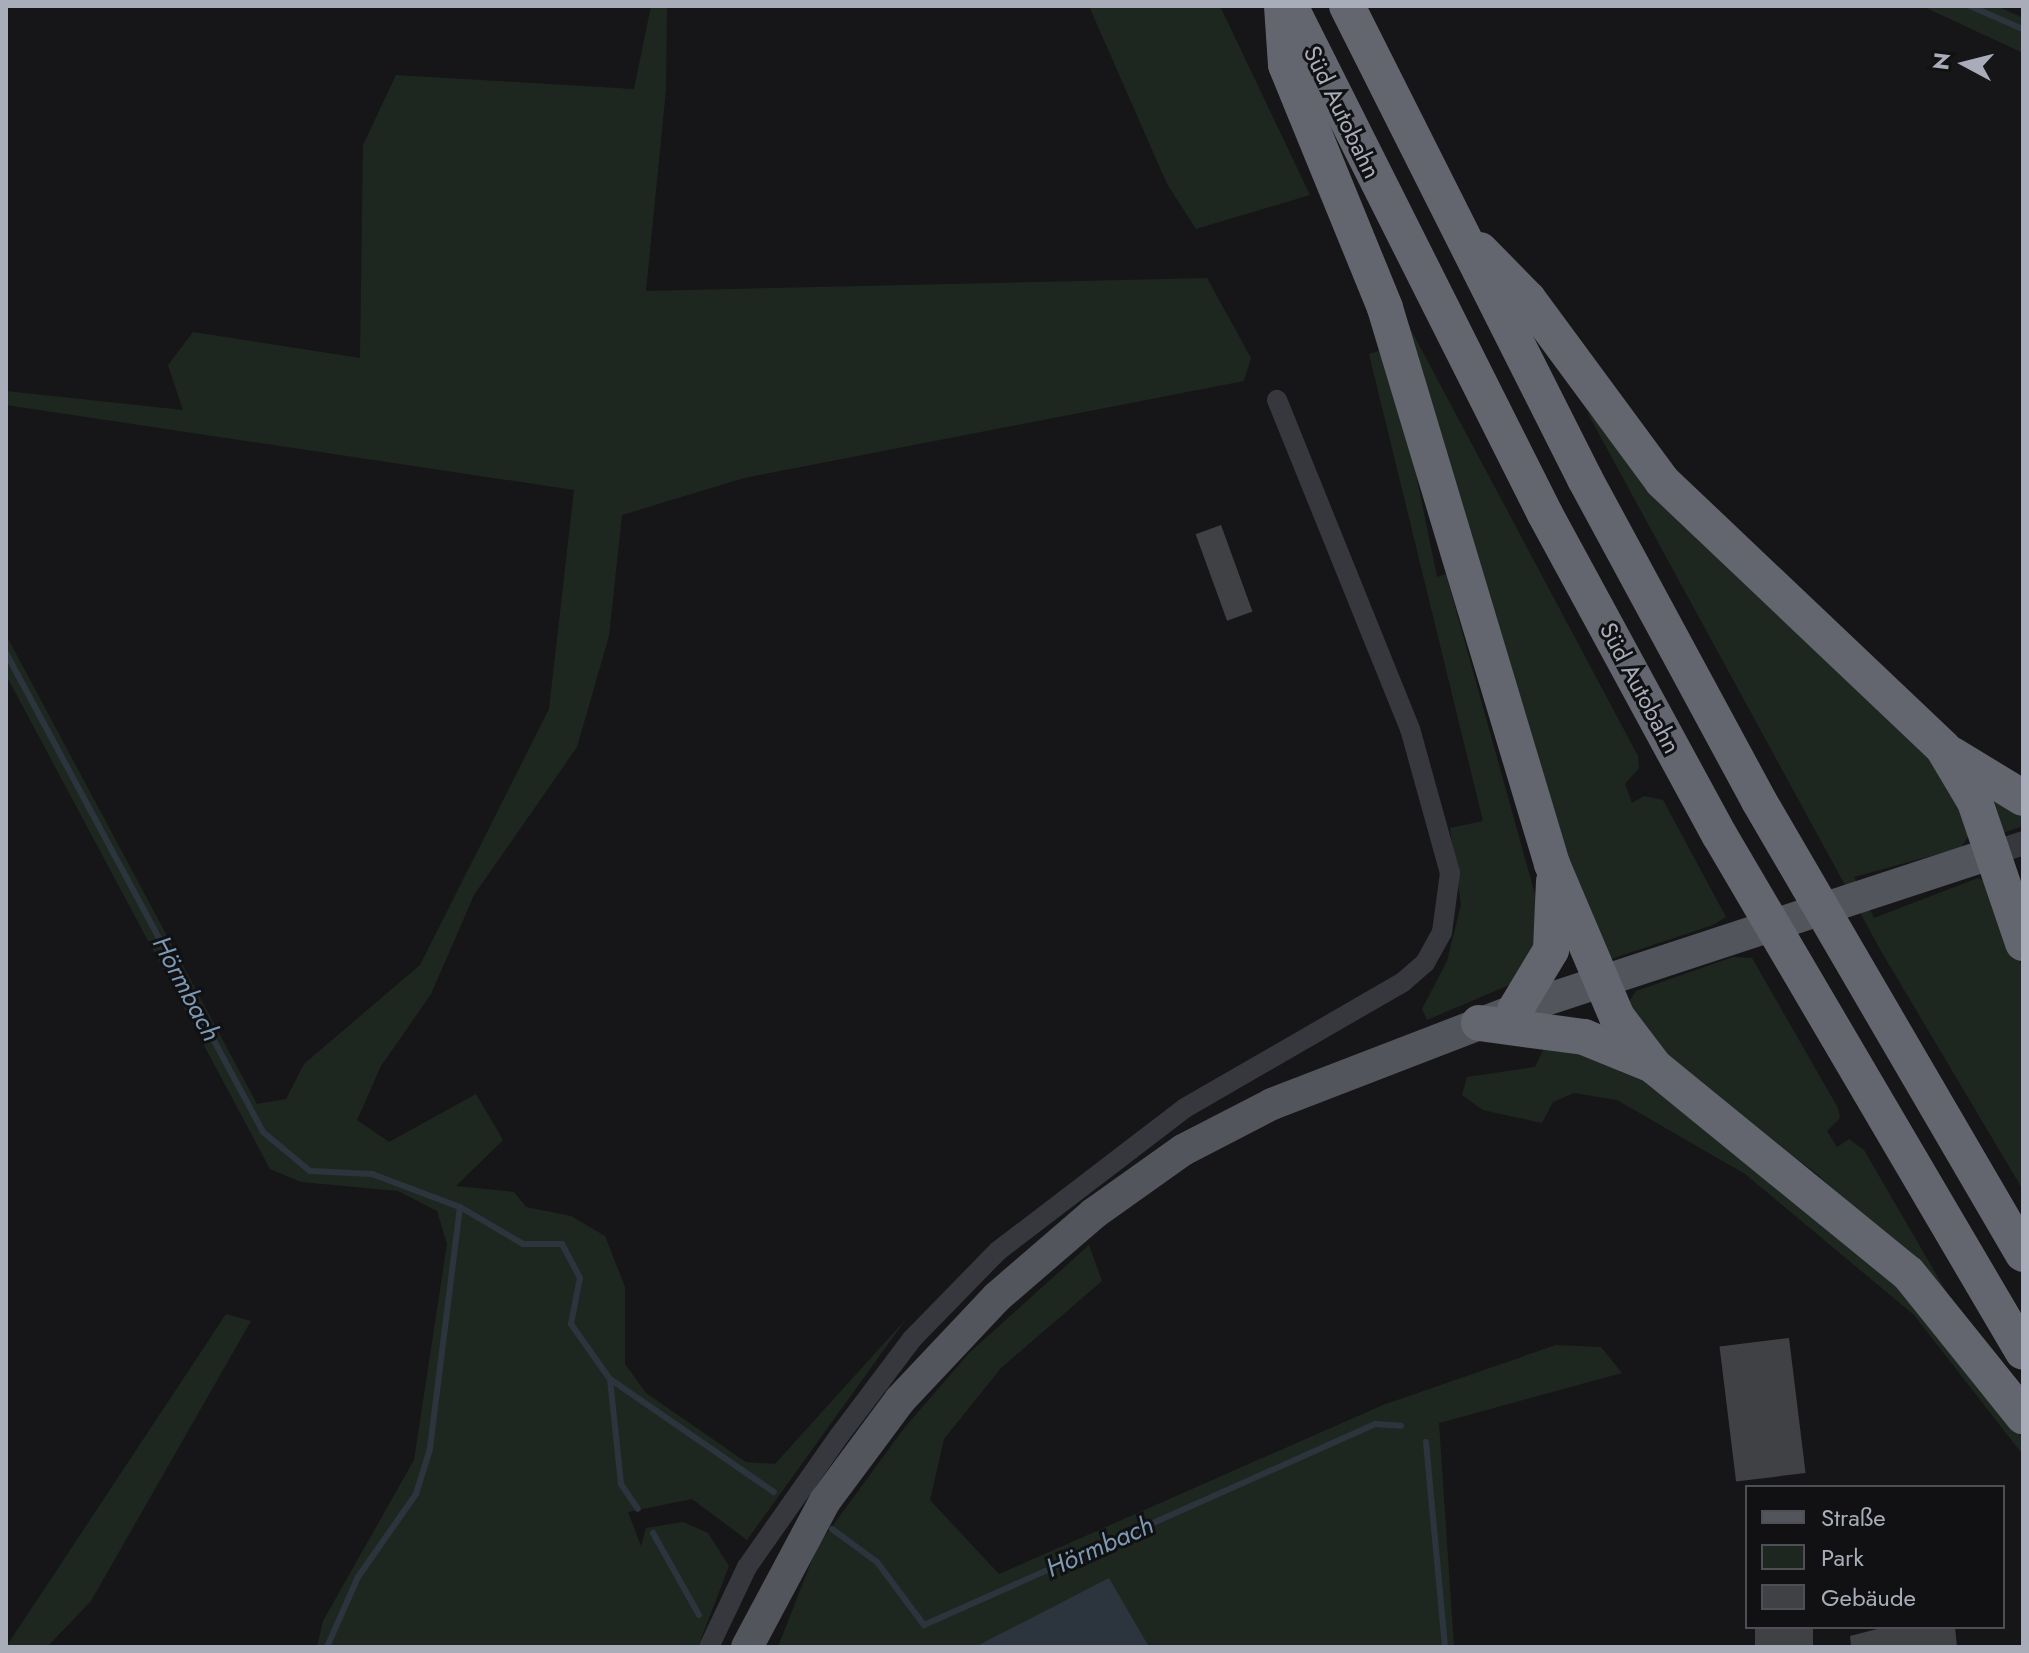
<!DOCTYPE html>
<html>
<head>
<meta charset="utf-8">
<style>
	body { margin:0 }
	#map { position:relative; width:2029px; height:1653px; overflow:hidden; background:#161618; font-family:Jost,sans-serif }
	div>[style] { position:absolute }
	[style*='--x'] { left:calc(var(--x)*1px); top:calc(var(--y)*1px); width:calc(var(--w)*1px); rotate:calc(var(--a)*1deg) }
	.green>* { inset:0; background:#1e271f }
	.water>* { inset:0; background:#2c353d }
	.stream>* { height:6px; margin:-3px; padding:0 3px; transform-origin:3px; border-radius:3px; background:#2c353d }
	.building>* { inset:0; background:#404145; transform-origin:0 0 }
	.minor>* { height:20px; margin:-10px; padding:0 10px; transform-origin:10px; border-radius:10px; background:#37383e }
	.tertiary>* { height:24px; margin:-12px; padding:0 12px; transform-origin:12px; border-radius:12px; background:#37383e }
	.primary>* { height:32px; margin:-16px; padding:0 16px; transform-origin:16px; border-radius:16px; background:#53555d }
	.motorway>* { height:36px; margin:-18px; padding:0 18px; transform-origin:18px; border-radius:18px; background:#63666f }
	span { translate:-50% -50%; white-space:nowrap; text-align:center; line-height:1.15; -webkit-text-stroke:6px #111113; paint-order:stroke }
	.street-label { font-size:24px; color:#a8adb9 }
	.water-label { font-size:26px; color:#7d9ab5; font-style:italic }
	.frame { position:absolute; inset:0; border:8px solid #a8adb9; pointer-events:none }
	.legend { position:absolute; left:1745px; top:1485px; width:260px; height:144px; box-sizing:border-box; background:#111113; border:2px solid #4d4f55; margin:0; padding:10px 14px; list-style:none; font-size:24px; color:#a8adb9 }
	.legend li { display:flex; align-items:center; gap:16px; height:40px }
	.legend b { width:40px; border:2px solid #4d4f55 }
	.north { position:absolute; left:1925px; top:24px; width:80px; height:80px; -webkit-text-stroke:6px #111113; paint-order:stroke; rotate:277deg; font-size:22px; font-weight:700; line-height:32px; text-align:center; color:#a8adb9 }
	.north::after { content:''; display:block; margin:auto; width:28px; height:36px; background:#a8adb9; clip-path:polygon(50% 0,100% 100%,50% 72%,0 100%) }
</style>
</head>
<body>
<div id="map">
	<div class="green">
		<div style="clip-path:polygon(651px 6px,667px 6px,666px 90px,646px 291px,1207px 278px,1251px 358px,1244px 381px,744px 478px,622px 515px,609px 636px,577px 747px,474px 895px,431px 994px,381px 1066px,357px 1120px,389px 1142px,476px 1094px,503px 1140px,456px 1186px,514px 1192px,526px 1207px,571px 1216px,605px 1236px,625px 1287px,625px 1364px,646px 1393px,746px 1462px,775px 1464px,906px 1319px,747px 1540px,692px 1499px,628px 1512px,641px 1546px,646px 1528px,683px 1522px,708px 1533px,729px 1566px,698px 1647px,317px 1647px,323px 1621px,414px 1460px,447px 1244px,437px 1211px,398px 1191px,301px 1182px,270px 1169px,6px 675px,6px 635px,257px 1104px,286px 1099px,304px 1064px,420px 965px,549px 709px,574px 490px,6px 405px,6px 391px,183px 410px,168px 365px,193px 332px,360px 358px,363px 145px,396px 75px,634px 89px)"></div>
		<div style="clip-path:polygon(1089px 6px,1220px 6px,1310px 195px,1196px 229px,1167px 184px)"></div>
		<div style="clip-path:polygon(1922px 6px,1997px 6px,2023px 18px,2023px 53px)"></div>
		<div style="clip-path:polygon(1402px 313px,1638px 756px,1639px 768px,1625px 784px,1632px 803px,1644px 796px,1663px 800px,1726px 917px,1713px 925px,1608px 960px,1597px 953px)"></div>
		<div style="clip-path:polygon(1379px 351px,1408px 435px,1437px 577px,1446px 574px,1541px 916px,1531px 959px,1509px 985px,1427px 1020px,1422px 1009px,1447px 961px,1461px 905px,1450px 828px,1483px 821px,1369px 354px)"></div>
		<div style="clip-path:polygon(1587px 412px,1905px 723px,1957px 795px,1969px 836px,1960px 848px,1854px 877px,1874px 918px,1978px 878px,1995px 886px,2023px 971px,2023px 1190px,1881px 951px)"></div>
		<div style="clip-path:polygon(1974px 781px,2023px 808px,2023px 826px,1997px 835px)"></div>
		<div style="clip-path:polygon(1733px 957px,1752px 958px,1838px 1108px,1840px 1118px,1827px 1131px,1837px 1147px,1849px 1139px,1864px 1150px,1954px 1305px,1817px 1174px,1657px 1054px,1629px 1002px,1636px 991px)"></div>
		<div style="clip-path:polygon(1546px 1044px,1623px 1064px,1722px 1134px,1914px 1298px,1987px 1387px,2023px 1440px,2023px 1455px,1914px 1315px,1745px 1174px,1617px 1100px,1574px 1093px,1553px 1102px,1542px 1123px,1483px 1110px,1462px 1095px,1467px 1077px,1535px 1067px)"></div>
		<div style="clip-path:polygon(1089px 1245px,1102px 1281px,1001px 1368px,944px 1439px,930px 1500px,999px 1574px,1383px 1405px,1556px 1345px,1601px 1347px,1622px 1373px,1439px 1423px,1454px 1647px,778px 1647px,817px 1547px,905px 1427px,969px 1353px)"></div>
		<div style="clip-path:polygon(226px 1314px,251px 1321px,91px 1601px,47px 1647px,6px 1647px)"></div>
	</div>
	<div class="water">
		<div style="clip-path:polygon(1109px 1578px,1149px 1647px,975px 1647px)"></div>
	</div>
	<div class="stream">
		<div style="--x:1970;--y:6;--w:58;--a:23.5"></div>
		<div style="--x:6;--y:653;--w:544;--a:61.78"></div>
		<div style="--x:263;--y:1132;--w:61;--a:39.7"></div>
		<div style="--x:310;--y:1171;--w:62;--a:2.8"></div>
		<div style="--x:372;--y:1174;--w:94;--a:20.6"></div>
		<div style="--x:460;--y:1207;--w:244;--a:97.1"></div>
		<div style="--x:430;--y:1449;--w:47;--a:107.3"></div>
		<div style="--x:416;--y:1494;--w:101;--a:124.9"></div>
		<div style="--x:358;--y:1577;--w:77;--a:113.9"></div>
		<div style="--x:460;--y:1207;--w:73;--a:30.4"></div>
		<div style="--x:523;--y:1244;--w:39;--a:0"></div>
		<div style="--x:562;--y:1244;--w:38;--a:62"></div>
		<div style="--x:580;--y:1278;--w:47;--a:101.1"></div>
		<div style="--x:571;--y:1324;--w:67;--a:54.7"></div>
		<div style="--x:610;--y:1379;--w:199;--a:34.6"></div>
		<div style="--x:610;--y:1379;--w:106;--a:84"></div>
		<div style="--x:621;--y:1484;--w:30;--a:56"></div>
		<div style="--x:1426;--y:1442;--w:206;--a:84.7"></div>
		<div style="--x:832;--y:1529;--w:56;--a:36.3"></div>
		<div style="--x:877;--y:1562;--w:79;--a:53.3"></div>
		<div style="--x:924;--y:1625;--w:494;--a:-24"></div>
		<div style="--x:1375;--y:1424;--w:26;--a:4"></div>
		<div style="--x:653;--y:1533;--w:94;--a:60.7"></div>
	</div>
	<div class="building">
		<div style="left:1221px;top:525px;width:92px;height:27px;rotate:70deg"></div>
		<div style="left:1789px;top:1338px;width:136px;height:70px;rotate:83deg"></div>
		<div style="left:1755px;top:1627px;width:58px;height:20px"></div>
		<div style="clip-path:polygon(1885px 1627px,1955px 1627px,1957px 1647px,1851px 1647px,1850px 1636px)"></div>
	</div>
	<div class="minor">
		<div style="--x:709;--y:1647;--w:89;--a:-64.6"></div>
		<div style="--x:747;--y:1567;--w:160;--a:-54.9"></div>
		<div style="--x:839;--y:1436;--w:121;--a:-53"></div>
		<div style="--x:912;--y:1339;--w:123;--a:-45.7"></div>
		<div style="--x:998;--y:1251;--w:235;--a:-37.4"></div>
		<div style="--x:1185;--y:1108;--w:252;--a:-30"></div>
		<div style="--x:1403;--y:982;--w:29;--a:-41"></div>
		<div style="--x:1425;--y:963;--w:35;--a:-61"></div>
		<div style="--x:1442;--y:932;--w:60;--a:-82.3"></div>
		<div style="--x:1450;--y:873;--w:149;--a:-105.5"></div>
		<div style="--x:1410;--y:729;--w:355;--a:-112"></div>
	</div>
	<div class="tertiary">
		<div style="--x:1993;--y:853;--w:32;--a:-18"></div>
	</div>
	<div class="primary">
		<div style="--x:747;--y:1647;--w:166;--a:-61.9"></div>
		<div style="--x:825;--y:1501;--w:126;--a:-53.4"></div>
		<div style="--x:900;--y:1400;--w:141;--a:-46.7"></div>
		<div style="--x:997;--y:1297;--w:127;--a:-40.8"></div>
		<div style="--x:1093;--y:1214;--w:110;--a:-35.4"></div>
		<div style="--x:1183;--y:1150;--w:100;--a:-27.3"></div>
		<div style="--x:1272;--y:1104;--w:261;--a:-21.1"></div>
		<div style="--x:1515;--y:1010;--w:503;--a:-18.18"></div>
	</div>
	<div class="motorway">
		<div style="--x:1282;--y:6;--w:59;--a:86.1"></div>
		<div style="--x:1286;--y:65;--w:262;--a:67.8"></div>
		<div style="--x:1385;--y:308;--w:581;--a:73.28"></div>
		<div style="--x:1552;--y:864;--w:166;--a:67"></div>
		<div style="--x:1617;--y:1017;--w:63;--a:52.8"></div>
		<div style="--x:1655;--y:1067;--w:326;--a:39.2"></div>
		<div style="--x:1908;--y:1273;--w:184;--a:51.2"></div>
		<div style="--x:1290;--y:6;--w:568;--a:63.34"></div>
		<div style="--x:1545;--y:514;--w:366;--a:61.5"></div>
		<div style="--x:1720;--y:836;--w:598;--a:59.58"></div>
		<div style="--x:1347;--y:6;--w:530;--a:63.29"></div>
		<div style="--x:1585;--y:479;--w:366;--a:61.6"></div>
		<div style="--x:1759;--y:801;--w:524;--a:59.77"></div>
		<div style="--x:1480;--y:250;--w:69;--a:45.6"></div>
		<div style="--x:1528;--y:299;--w:226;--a:53.6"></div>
		<div style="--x:1662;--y:481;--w:388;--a:43.5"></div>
		<div style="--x:1943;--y:748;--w:63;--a:59.3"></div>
		<div style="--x:1975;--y:802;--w:149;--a:71.2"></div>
		<div style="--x:1951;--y:754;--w:84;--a:31.4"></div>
		<div style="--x:1515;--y:1010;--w:70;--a:-59"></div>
		<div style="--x:1551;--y:950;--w:69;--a:-87.5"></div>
		<div style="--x:1479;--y:1023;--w:106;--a:7.6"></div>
		<div style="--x:1584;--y:1037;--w:71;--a:22.2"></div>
	</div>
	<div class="street-label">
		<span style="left:1342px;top:112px;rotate:64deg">Süd Autobahn</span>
		<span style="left:1640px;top:688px;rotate:62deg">Süd Autobahn</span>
	</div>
	<div class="water-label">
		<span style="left:186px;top:989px;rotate:62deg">Hörmbach</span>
		<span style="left:1100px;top:1547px;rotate:-24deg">Hörmbach</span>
	</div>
	<div class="frame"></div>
	<ul class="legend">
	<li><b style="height:10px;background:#53555d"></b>Straße</li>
	<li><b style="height:22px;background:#1e271f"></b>Park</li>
	<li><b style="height:22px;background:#404145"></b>Gebäude</li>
	</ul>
	<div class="north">N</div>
</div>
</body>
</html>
